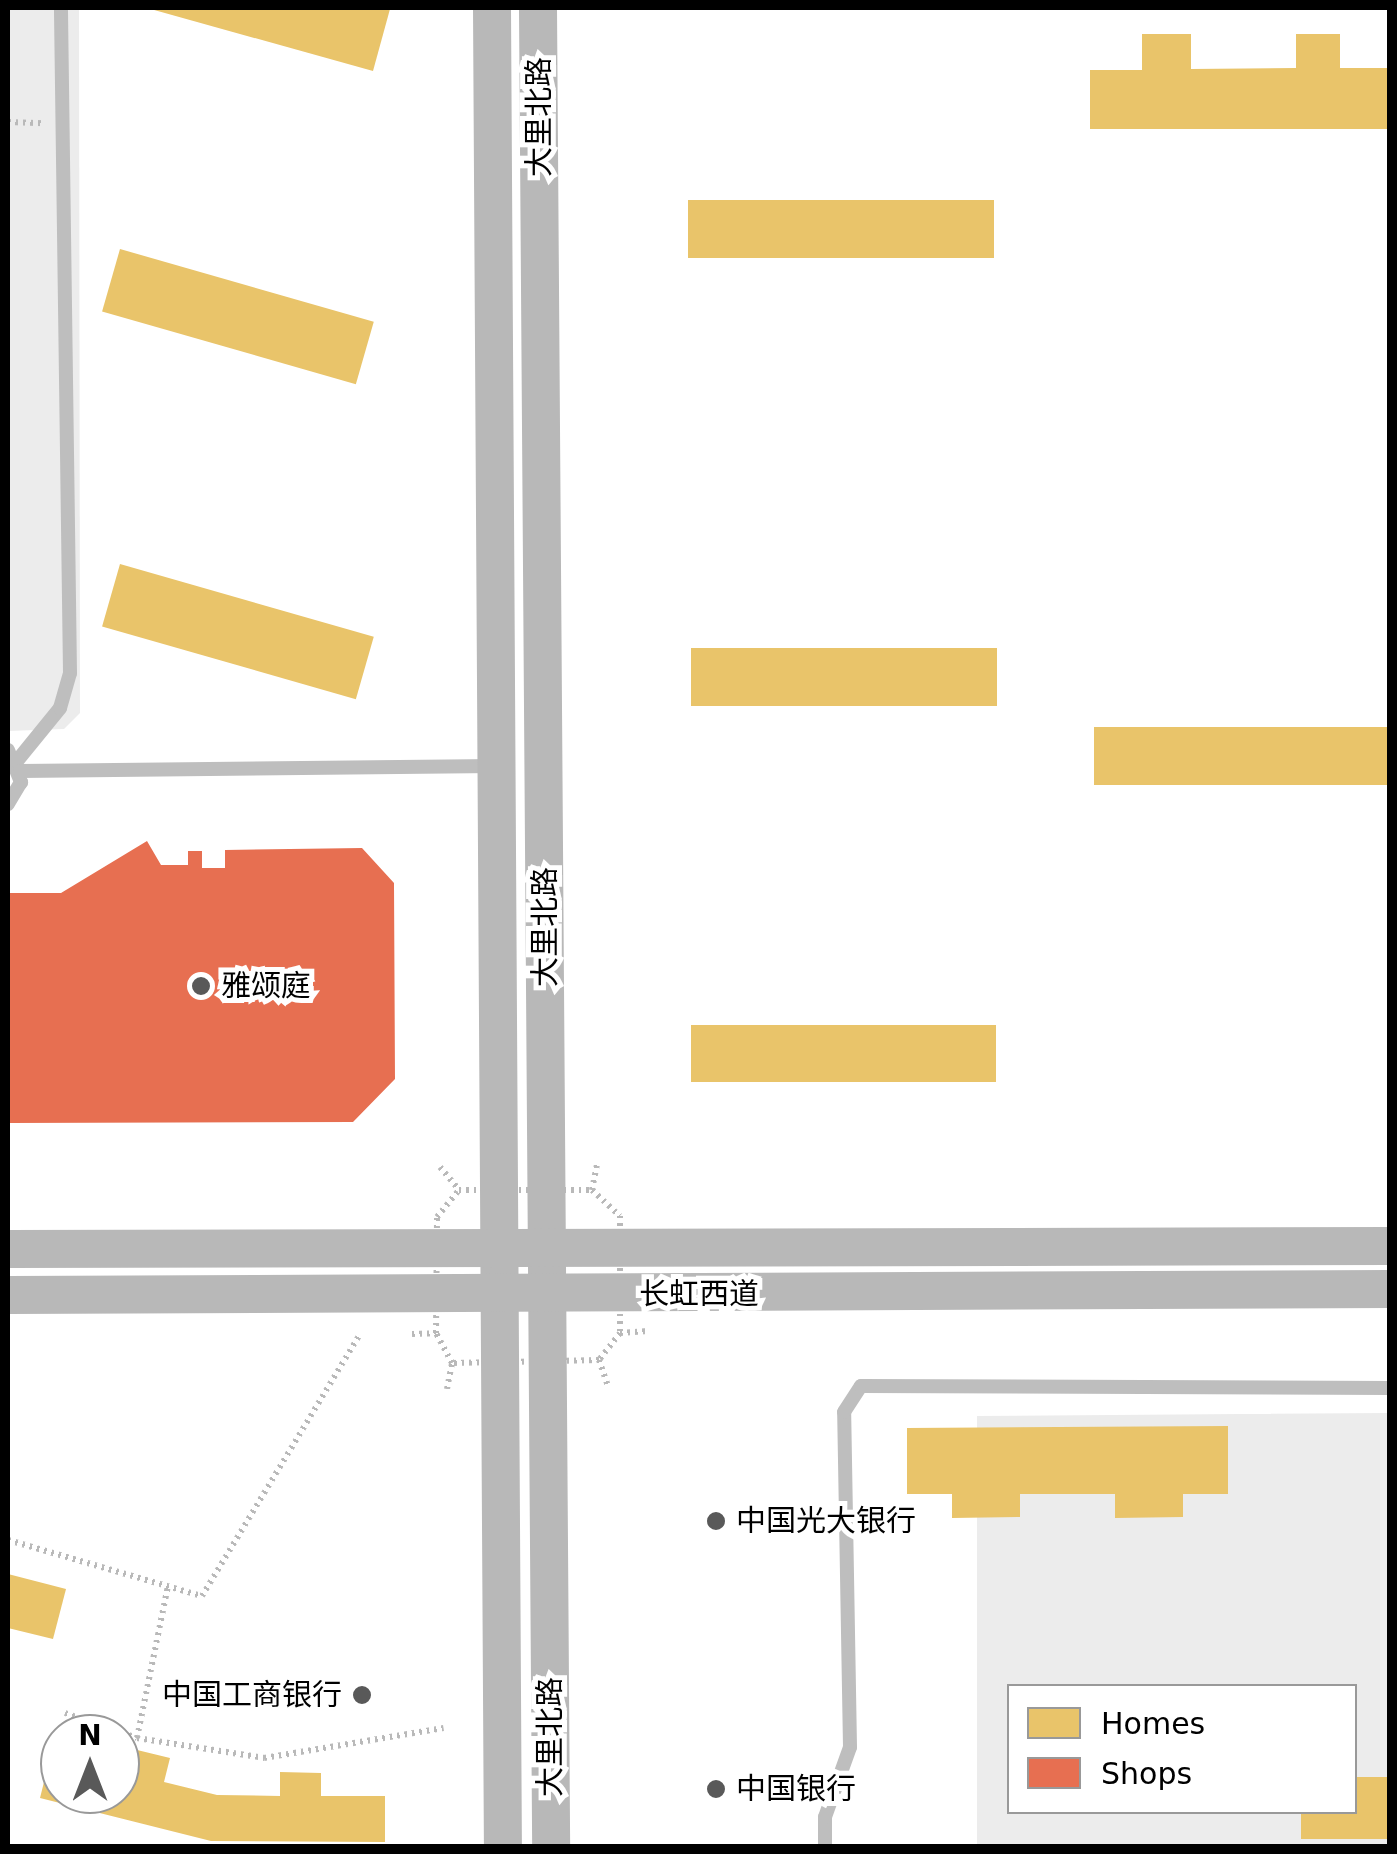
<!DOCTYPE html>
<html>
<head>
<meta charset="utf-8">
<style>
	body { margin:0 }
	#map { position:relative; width:1397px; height:1854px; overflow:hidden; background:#fff; font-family:"DejaVu Sans","Noto Sans SC",sans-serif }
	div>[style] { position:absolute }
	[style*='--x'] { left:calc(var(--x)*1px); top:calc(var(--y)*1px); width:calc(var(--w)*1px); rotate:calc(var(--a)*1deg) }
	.green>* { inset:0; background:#ececec }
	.homes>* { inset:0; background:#e9c46a; transform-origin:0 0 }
	.shops>* { inset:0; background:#e76f51 }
	.path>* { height:6px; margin-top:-3px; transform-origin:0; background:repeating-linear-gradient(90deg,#b9b9b9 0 2.5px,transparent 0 7.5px) }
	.service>* { height:14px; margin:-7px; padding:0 7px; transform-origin:7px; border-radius:7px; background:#bebebe }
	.secondary>* { height:38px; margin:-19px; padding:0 19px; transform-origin:19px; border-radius:19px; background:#b8b8b8 }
	.dots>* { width:28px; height:28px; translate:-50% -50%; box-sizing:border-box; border:5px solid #fff; border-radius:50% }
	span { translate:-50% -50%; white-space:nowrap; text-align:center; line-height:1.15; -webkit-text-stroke:10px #fff; paint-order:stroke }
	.street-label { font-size:30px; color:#000 }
	.poi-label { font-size:30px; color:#000 }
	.left { translate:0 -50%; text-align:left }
	.right { translate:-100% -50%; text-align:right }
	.frame { position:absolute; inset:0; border:10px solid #000; pointer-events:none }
	.legend { position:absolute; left:1007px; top:1684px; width:350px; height:130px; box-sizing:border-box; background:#fff; border:2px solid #999; margin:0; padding:12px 18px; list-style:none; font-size:30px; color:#000 }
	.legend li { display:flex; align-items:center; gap:20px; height:50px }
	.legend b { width:50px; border:2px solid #999 }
	.north { position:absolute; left:40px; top:1714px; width:100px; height:100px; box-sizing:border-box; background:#fff; border:2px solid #999; border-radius:50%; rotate:0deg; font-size:28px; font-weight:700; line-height:40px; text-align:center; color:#000 }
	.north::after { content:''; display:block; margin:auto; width:35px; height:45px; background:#595959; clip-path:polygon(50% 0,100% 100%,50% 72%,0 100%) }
</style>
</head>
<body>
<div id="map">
	<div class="green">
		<div style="clip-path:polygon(8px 8px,79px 8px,80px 713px,64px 729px,8px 731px)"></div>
		<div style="clip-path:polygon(evenodd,1389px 1413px,1389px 1846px,977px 1846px,977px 1416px,1389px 1413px,1009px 1686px,1354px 1686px,1354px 1812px,1009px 1812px,1009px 1686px)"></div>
	</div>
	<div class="homes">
		<div style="clip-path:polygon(147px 8px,385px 8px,390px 9px,373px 71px)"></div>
		<div style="clip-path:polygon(1142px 34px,1191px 34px,1191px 69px,1296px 68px,1296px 34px,1340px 34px,1340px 68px,1390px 68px,1390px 129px,1090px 129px,1090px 70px,1142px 70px)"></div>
		<div style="left:688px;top:200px;width:306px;height:58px"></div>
		<div style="left:120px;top:249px;width:264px;height:65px;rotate:16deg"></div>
		<div style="left:120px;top:564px;width:264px;height:65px;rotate:16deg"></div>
		<div style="left:691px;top:648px;width:306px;height:58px"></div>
		<div style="left:1094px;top:727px;width:296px;height:58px"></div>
		<div style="left:691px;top:1025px;width:305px;height:57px"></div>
		<div style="clip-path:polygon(1228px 1426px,1228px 1494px,1183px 1494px,1183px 1517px,1115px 1518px,1115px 1494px,1020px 1494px,1020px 1517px,952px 1518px,952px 1494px,907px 1494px,907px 1428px)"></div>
		<div style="clip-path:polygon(8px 1574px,66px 1589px,53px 1639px,8px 1628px)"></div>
		<div style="clip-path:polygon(133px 1749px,170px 1758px,164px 1782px,217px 1795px,280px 1796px,280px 1772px,321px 1773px,321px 1796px,385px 1796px,385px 1842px,211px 1841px,40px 1798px,51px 1754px,60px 1756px,60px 1794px,120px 1794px,120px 1771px,127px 1773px)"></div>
		<div style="clip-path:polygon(1354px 1777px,1390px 1777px,1390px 1839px,1301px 1839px,1301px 1812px,1354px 1812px)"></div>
	</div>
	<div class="shops">
		<div style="clip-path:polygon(147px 841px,161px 865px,188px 865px,188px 851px,202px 851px,202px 868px,225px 868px,225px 850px,362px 848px,394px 883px,395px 1079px,353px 1122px,8px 1123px,8px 893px,61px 893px)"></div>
	</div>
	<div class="path">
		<div style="--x:8;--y:122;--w:36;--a:2"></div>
		<div style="--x:440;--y:1167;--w:30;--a:50"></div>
		<div style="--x:459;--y:1190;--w:133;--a:0"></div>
		<div style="--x:592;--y:1190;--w:38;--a:43"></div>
		<div style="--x:620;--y:1216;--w:117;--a:90"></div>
		<div style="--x:620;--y:1333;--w:34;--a:128"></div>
		<div style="--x:599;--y:1360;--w:147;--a:178.8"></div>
		<div style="--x:452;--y:1363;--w:34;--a:-118"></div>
		<div style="--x:436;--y:1333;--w:116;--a:-89.5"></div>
		<div style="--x:437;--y:1217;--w:35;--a:-51"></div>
		<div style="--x:592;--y:1190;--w:26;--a:-79"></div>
		<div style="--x:620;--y:1333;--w:28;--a:-4"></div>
		<div style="--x:412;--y:1334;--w:24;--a:-2"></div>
		<div style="--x:599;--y:1360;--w:28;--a:71"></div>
		<div style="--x:447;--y:1389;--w:26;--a:-79"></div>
		<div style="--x:8;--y:1540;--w:202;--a:16.1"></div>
		<div style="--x:202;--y:1596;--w:306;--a:-58.9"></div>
		<div style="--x:65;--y:1713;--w:76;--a:19.1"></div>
		<div style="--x:137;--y:1738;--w:129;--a:8.9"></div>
		<div style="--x:264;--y:1758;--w:182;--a:-9.5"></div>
		<div style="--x:137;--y:1738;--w:155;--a:-78.5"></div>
	</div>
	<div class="service">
		<div style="--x:8;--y:750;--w:35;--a:68"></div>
		<div style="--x:21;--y:782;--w:26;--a:121"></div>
		<div style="--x:17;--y:761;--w:68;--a:-50.9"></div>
		<div style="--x:60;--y:708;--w:36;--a:-74"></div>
		<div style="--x:70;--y:673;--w:665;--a:-90.78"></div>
		<div style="--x:20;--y:771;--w:475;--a:-0.6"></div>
		<div style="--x:825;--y:1846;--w:29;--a:-90"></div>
		<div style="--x:825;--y:1817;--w:74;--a:-70.3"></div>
		<div style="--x:850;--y:1747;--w:335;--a:-91"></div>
		<div style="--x:844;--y:1412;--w:31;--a:-57"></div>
		<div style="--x:861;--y:1386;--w:529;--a:0.22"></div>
	</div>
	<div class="secondary">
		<div style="--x:492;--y:8;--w:1838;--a:89.66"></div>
		<div style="--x:538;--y:8;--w:1838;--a:89.59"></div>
		<div style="--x:8;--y:1249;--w:1382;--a:-0.12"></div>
		<div style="--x:8;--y:1295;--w:1382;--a:-0.25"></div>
	</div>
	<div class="dots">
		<div style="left:201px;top:986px;background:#595959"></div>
		<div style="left:716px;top:1521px;background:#595959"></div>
		<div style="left:362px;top:1695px;background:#595959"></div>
		<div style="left:716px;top:1789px;background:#595959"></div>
	</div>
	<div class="street-label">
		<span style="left:539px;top:117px;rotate:-90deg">大里北路</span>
		<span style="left:545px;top:927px;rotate:-90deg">大里北路</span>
		<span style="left:699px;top:1294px">长虹西道</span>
		<span style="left:550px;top:1737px;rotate:-90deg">大里北路</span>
	</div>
	<div class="poi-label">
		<span class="left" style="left:221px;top:986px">雅颂庭</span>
		<span class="left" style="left:736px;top:1521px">中国光大银行</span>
		<span class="right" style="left:342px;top:1695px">中国工商银行</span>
		<span class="left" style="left:736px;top:1789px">中国银行</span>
	</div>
	<div class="frame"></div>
	<ul class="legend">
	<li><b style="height:28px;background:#e9c46a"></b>Homes</li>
	<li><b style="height:28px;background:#e76f51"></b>Shops</li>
	</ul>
	<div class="north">N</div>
</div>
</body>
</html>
